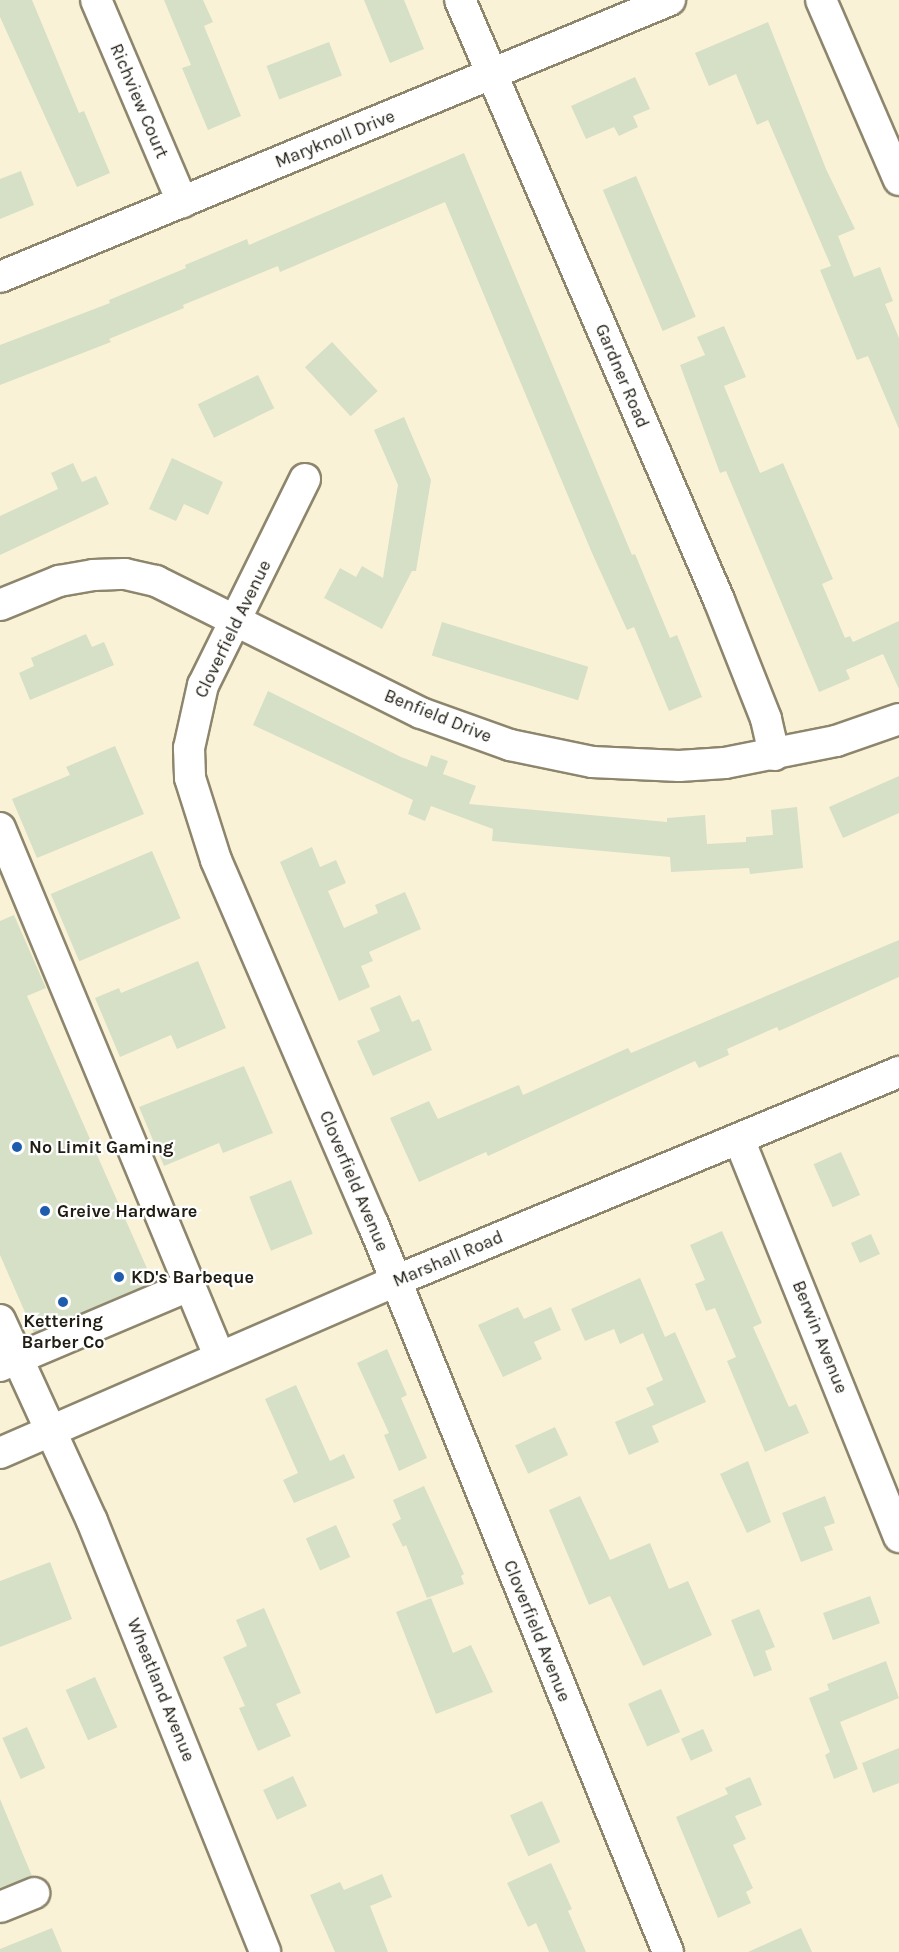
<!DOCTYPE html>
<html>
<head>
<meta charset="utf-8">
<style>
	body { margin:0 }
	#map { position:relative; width:899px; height:1952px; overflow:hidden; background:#faf2d7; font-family:Karla,sans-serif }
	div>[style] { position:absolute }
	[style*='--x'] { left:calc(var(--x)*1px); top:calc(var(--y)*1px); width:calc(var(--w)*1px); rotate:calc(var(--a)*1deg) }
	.building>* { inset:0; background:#d5e0c6; transform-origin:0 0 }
	.roads { filter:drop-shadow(2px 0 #8d866d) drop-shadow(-2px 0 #8d866d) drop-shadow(0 2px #8d866d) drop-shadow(0 -2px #8d866d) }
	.minor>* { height:30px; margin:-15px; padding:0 15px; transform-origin:15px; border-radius:15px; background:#fff }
	.dots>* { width:16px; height:16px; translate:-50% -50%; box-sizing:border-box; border:3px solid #fff; border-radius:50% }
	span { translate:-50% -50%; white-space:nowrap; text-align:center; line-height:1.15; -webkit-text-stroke:4.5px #fff; paint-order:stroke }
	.street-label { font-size:18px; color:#201d13 }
	.poi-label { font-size:18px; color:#201d13; font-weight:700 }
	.left { translate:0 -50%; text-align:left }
</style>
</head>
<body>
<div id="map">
	<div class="building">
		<div style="clip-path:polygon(0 0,32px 0,79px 113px,84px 111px,110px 173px,77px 187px,0 17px)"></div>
		<div style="clip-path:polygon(164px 0,203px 0,213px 22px,204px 26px,241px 116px,208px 130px,182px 68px,191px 65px)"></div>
		<div style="clip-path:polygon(364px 0,404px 0,424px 49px,390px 63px)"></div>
		<div style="clip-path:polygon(768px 22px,826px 169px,855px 229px,838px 236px,854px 277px,880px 267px,893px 301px,885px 304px,899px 338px,899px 429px,868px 356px,857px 360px,841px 321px,820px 270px,831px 266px,768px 120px,757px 125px,736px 74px,709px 86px,695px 53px)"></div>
		<div style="left:329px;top:42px;width:36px;height:67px;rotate:69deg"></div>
		<div style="clip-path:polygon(635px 77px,650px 109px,633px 116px,638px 127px,619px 136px,614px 127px,586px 139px,571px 106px)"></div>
		<div style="clip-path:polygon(464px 153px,632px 555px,635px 554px,670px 638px,677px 635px,702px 697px,669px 711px,634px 627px,627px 630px,592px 553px,445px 202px,280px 272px,278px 266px,183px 305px,184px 308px,109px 339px,111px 342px,0 385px,0 345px,110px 303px,109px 300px,186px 268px,185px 265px,247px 239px,249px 245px)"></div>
		<div style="clip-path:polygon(21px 171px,34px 205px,0 219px,0 179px)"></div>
		<div style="left:636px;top:176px;width:153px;height:36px;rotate:67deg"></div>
		<div style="clip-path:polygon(724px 326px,746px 377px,724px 386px,760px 473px,783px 463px,833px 579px,822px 584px,845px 638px,850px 636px,853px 642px,899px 621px,899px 689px,883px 654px,846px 670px,850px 679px,819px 692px,726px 471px,720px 473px,680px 365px,705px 355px,697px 337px)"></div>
		<div style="left:332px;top:342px;width:67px;height:37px;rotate:47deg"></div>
		<div style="left:258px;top:375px;width:37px;height:67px;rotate:64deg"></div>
		<div style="clip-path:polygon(404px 417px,431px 480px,416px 571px,412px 571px,382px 629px,324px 598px,340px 568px,356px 577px,362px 566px,383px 578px,398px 485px,374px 430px)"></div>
		<div style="clip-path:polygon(172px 458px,223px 482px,208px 515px,184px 504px,176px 521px,149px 509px)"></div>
		<div style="clip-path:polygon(73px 463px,82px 482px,96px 476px,109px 504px,0 555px,0 516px,58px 489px,51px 473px)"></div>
		<div style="left:442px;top:622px;width:153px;height:35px;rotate:17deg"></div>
		<div style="clip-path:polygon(86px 634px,92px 647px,104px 642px,114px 665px,30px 700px,19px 673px,34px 666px,31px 658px)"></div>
		<div style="clip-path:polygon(268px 691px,401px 757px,427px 767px,431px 755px,448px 761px,443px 774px,476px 786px,469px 804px,667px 822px,667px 818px,705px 815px,707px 844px,746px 842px,746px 837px,773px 835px,771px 810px,797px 807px,803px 868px,750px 874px,749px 868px,671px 872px,670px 857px,492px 841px,493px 829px,431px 806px,425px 821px,408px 814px,413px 800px,253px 725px)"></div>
		<div style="clip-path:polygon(115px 746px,144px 814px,37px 858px,12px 799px,70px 775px,66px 767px)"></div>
		<div style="clip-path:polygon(899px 776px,899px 813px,843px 838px,829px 807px)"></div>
		<div style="clip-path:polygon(312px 847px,320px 867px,336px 860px,346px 883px,328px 891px,344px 928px,378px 913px,375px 905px,405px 892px,421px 929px,369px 952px,373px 961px,361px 966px,370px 987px,339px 1001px,280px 862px)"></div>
		<div style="left:152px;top:851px;width:73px;height:110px;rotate:67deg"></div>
		<div style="clip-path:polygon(14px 915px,46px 988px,27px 996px,153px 1282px,34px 1333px,0 1255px,0 921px)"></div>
		<div style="clip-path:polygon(899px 940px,899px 977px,779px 1031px,777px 1027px,727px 1049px,729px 1055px,699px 1068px,695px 1061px,488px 1156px,486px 1152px,419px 1182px,390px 1118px,429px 1101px,438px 1119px,519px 1085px,523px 1095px,628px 1048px,631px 1053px)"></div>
		<div style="clip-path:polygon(198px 961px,226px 1028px,177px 1049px,171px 1035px,120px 1057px,95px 998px,119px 988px,121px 993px)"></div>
		<div style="clip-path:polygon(400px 995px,412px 1022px,419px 1019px,432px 1050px,373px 1076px,357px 1041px,380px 1031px,370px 1008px)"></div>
		<div style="clip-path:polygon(244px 1066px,273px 1133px,223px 1153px,219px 1143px,164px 1166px,139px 1107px)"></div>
		<div style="left:841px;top:1152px;width:47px;height:30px;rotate:66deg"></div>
		<div style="left:291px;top:1180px;width:58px;height:45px;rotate:68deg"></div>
		<div style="clip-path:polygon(722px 1231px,762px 1323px,753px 1327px,789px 1407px,796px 1404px,809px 1433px,765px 1452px,727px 1361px,736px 1357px,715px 1308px,706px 1311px,695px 1284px,705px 1280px,690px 1245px)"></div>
		<div style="left:871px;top:1234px;width:22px;height:22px;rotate:66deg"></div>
		<div style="clip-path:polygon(640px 1278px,665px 1337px,675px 1332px,706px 1402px,652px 1426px,659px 1442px,629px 1455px,615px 1422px,654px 1405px,646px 1388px,663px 1380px,643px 1333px,620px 1344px,614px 1329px,585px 1341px,571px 1309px)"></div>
		<div style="clip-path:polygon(518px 1307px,524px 1319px,551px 1307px,561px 1330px,534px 1342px,542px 1359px,503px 1377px,478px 1325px)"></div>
		<div style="clip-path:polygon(387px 1349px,407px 1395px,401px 1398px,427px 1458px,399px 1471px,384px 1435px,389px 1433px,357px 1363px)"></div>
		<div style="clip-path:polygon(296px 1385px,330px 1461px,344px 1454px,355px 1478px,294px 1503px,283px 1480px,298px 1473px,265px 1399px)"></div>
		<div style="left:555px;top:1427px;width:31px;height:44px;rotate:65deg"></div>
		<div style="clip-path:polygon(748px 1461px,771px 1522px,747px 1533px,720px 1474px)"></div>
		<div style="clip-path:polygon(424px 1486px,464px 1574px,461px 1576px,464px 1584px,427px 1598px,406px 1545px,403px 1547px,392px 1524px,401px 1519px,393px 1500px)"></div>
		<div style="clip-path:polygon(580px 1496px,610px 1560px,650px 1543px,669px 1589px,688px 1581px,712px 1635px,643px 1666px,610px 1596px,589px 1605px,549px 1510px)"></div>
		<div style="clip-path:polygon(825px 1496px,835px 1523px,824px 1527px,833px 1550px,801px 1562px,782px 1513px)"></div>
		<div style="left:336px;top:1525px;width:35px;height:33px;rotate:66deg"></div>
		<div style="clip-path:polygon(50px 1562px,72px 1619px,0 1647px,0 1581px)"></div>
		<div style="left:870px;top:1596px;width:29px;height:50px;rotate:70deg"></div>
		<div style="clip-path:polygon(431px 1598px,453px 1653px,471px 1645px,493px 1692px,436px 1714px,396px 1612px)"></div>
		<div style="clip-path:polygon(264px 1608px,301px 1693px,276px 1704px,291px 1736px,258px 1751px,239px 1708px,245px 1706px,223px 1657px,247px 1646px,236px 1620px)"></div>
		<div style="clip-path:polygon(759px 1609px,775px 1647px,765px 1651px,772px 1670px,754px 1677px,731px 1620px)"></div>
		<div style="clip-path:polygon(886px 1661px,899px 1698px,840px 1722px,858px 1769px,834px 1779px,825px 1755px,830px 1752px,809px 1698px,829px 1690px,827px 1684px)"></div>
		<div style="left:95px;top:1677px;width:55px;height:32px;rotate:66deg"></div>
		<div style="left:661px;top:1689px;width:47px;height:36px;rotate:66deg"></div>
		<div style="left:27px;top:1727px;width:45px;height:27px;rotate:66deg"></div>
		<div style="left:703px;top:1729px;width:24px;height:24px;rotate:66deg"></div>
		<div style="clip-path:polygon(899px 1748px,899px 1783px,873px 1793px,862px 1763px)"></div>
		<div style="left:293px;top:1776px;width:33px;height:33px;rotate:65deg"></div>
		<div style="clip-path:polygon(750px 1777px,762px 1805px,735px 1816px,746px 1839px,733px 1845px,753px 1888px,746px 1892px,751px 1903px,718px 1918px,676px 1817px,728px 1794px,725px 1788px)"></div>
		<div style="clip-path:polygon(0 1799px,32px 1876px,0 1888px)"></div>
		<div style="left:542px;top:1801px;width:45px;height:35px;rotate:66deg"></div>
		<div style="clip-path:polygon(551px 1863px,572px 1909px,568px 1911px,586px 1952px,549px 1952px,536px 1923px,528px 1927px,507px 1883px)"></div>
		<div style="clip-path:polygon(382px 1874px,392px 1897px,370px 1906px,388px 1952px,335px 1952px,310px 1895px,340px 1882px,344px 1890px)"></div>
		<div style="clip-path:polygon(52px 1928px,62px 1952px,0 1952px,0 1949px)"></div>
		<div style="clip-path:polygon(801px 1928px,812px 1952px,748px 1952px)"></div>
	</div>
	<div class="roads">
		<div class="minor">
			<div style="--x:96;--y:0;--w:220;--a:66.9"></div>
			<div style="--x:460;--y:0;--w:654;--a:66.65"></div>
			<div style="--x:719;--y:600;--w:128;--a:68.4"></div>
			<div style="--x:766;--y:719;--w:37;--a:77"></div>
			<div style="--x:821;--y:0;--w:196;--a:66.6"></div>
			<div style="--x:0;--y:277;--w:725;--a:-22.46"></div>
			<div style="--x:305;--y:479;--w:230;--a:116.3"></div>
			<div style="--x:203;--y:685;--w:65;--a:102.5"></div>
			<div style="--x:189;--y:748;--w:30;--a:88"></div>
			<div style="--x:190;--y:778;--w:86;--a:72.4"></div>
			<div style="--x:216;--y:860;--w:396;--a:66.7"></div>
			<div style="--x:373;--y:1224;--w:785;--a:67.94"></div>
			<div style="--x:0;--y:605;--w:64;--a:-22.1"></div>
			<div style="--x:59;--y:581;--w:35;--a:-10"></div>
			<div style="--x:93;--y:575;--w:32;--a:-2"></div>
			<div style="--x:125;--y:574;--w:32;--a:13"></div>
			<div style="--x:156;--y:581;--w:296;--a:26.5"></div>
			<div style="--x:421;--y:713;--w:95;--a:19.8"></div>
			<div style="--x:510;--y:745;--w:84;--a:11.7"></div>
			<div style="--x:592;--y:762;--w:87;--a:2.6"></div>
			<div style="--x:679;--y:766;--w:46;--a:-3.7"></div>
			<div style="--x:725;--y:763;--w:113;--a:-11.2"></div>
			<div style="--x:836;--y:741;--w:67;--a:-19.2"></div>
			<div style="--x:0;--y:828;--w:572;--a:67.47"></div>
			<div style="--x:739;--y:1139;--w:429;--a:68.1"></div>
			<div style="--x:0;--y:1320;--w:221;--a:65.4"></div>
			<div style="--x:92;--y:1521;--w:464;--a:68.1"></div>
			<div style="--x:0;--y:1366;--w:207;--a:-23"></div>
			<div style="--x:0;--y:1453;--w:431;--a:-23.5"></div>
			<div style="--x:395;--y:1281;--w:546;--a:-22.52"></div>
			<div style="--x:0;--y:1907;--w:37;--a:-22"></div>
		</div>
	</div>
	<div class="dots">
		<div style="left:17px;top:1147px;background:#1f5cad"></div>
		<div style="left:45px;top:1211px;background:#1f5cad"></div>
		<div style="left:119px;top:1277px;background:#1f5cad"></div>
		<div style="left:63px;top:1302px;background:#1f5cad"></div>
	</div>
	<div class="street-label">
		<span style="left:139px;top:101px;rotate:67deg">Richview Court</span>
		<span style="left:335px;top:139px;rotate:-22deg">Maryknoll Drive</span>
		<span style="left:622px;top:376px;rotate:67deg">Gardner Road</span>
		<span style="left:233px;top:629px;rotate:-64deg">Cloverfield Avenue</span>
		<span style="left:438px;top:716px;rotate:22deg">Benfield Drive</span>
		<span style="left:354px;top:1181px;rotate:67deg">Cloverfield Avenue</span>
		<span style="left:448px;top:1259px;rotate:-23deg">Marshall Road</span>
		<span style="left:820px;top:1337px;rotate:68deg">Berwin Avenue</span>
		<span style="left:537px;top:1631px;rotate:68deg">Cloverfield Avenue</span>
		<span style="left:161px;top:1690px;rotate:68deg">Wheatland Avenue</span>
	</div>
	<div class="poi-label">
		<span class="left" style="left:29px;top:1147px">No Limit Gaming</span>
		<span class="left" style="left:57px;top:1211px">Greive Hardware</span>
		<span class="left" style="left:131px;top:1277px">KD's Barbeque</span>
		<span style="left:63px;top:1332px">Kettering<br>Barber Co</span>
	</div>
</div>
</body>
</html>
